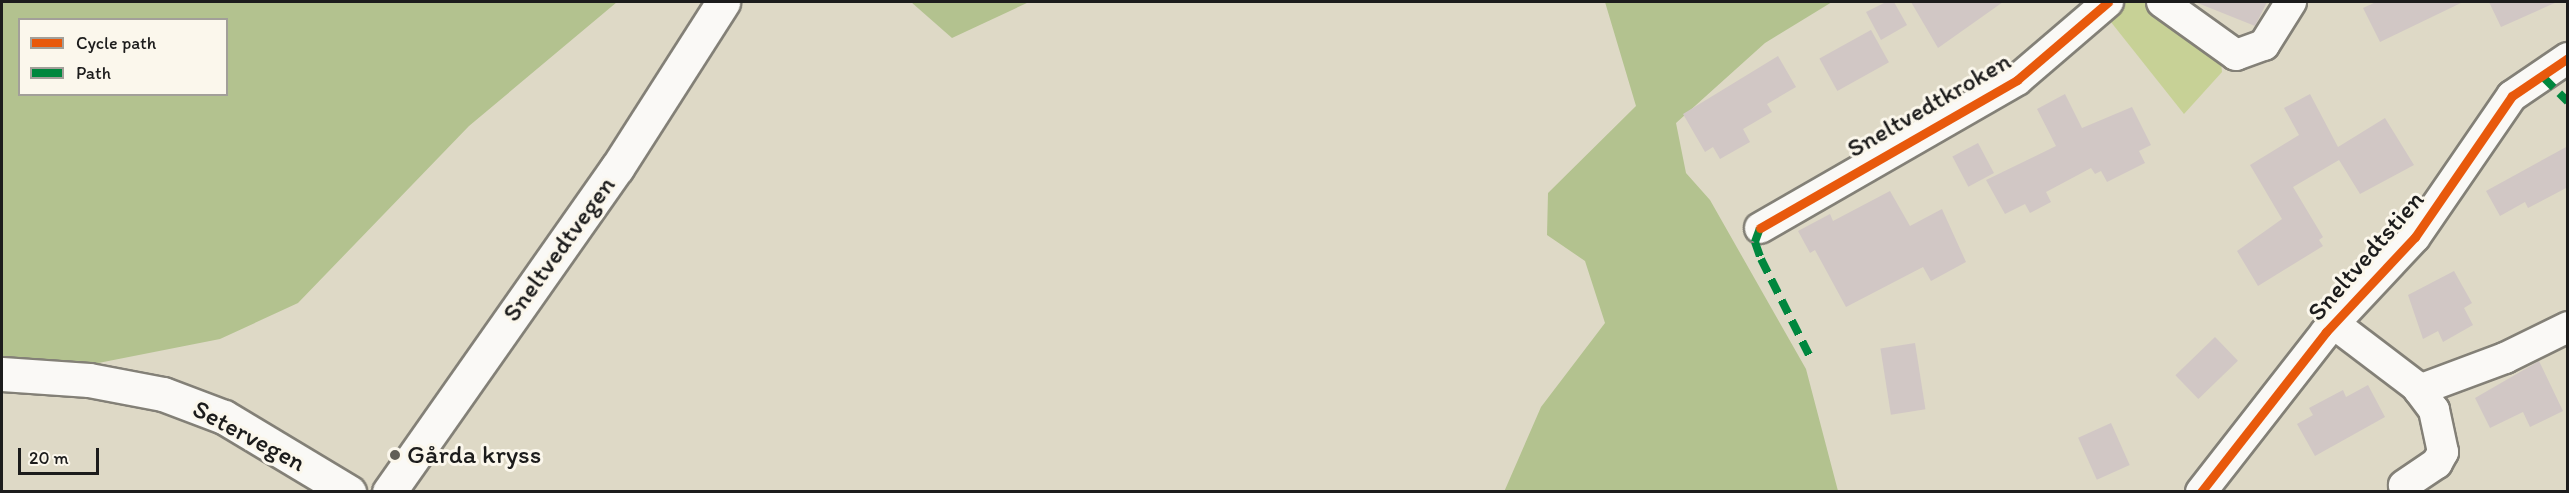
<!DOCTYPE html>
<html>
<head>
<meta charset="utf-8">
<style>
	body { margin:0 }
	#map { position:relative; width:2569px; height:493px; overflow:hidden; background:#ded9c6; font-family:Itim,sans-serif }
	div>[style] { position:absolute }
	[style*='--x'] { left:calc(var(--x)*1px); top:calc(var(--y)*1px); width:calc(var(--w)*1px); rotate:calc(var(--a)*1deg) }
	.green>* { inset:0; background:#c7d196 }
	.forest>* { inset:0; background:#b3c28f }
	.building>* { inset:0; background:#d1c7c5; transform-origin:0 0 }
	.roads { filter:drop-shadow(2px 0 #838077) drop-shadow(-2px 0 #838077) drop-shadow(0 2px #838077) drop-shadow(0 -2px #838077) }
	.minor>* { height:30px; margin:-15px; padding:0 15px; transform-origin:15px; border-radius:15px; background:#faf9f6 }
	.major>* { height:33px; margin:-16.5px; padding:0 16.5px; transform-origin:16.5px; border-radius:16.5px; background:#faf9f6 }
	.quiet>* { height:8px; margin-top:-4px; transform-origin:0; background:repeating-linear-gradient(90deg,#00873e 0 15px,transparent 0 23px) }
	.cycleway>* { height:9px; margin:-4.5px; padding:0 4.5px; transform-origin:4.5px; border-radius:4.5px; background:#e8590c }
	.dots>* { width:16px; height:16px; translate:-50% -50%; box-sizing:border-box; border:3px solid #fbf7ec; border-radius:50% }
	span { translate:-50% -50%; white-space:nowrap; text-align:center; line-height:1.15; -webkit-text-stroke:6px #fbf7ec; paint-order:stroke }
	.street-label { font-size:26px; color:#1c1c1c }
	.poi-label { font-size:26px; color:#1c1c1c }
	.left { translate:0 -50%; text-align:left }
	.frame { position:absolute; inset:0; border:3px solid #1c1c1c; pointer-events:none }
	.legend { position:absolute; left:18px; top:18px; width:210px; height:78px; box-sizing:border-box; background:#fbf7ec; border:2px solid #a29f99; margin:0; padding:8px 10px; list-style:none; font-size:18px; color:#1c1c1c }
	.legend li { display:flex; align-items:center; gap:12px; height:30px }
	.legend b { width:30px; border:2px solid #a29f99 }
	.scale { position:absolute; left:18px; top:448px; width:81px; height:27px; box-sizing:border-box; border:3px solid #1c1c1c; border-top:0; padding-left:8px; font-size:18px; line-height:21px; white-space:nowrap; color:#1c1c1c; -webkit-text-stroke:4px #fbf7ec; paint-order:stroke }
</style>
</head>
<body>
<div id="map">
	<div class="green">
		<div style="clip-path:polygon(2104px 2px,2164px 2px,2218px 34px,2222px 72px,2184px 114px,2099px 7px)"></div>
	</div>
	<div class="forest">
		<div style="clip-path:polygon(evenodd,2px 2px,617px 2px,469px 126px,298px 303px,220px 339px,2px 382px,2px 2px,20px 20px,226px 20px,226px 94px,20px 94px,20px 20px)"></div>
		<div style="clip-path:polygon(911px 2px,1029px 2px,952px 38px)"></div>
		<div style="clip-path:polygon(1605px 2px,1832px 2px,1765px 43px,1676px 123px,1686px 173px,1710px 200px,1806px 369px,1838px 491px,1504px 492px,1541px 407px,1605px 323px,1585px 261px,1547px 235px,1548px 193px,1636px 106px)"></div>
	</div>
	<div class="building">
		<div style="clip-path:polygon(1886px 2px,1894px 2px,1907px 25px,1881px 40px,1866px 12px)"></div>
		<div style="clip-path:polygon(1911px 2px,2003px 2px,1938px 48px)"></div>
		<div style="clip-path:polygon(2195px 2px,2267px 2px,2255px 26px)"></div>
		<div style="clip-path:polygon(2376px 2px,2463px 2px,2380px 42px,2363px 8px)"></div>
		<div style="clip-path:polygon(2489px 2px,2557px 2px,2501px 27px)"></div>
		<div style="left:1871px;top:30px;width:37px;height:59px;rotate:61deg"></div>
		<div style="clip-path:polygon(1778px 56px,1796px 87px,1767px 104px,1772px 112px,1743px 129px,1750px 142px,1720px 159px,1713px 147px,1705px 152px,1683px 114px)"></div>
		<div style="clip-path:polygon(2065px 94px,2082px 128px,2132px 107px,2151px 145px,2139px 151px,2145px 163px,2107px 182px,2101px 171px,2095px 174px,2091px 168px,2046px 192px,2051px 202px,2030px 213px,2025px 204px,2005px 214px,1986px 180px,2056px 146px,2037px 109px)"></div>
		<div style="clip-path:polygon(2310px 94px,2338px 147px,2385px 118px,2414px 165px,2360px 194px,2339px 160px,2293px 187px,2323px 237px,2319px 240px,2323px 246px,2258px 286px,2237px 251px,2282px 219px,2250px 165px,2299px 135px,2284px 108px)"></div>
		<div style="left:1978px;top:143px;width:34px;height:29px;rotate:62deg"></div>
		<div style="clip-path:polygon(2568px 146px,2568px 187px,2528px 208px,2525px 202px,2500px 216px,2486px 191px)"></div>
		<div style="clip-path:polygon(1890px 191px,1910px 226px,1942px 209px,1966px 262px,1931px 281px,1923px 267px,1846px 307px,1815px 250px,1810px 253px,1798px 231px,1830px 214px,1833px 221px)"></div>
		<div style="clip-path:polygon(2454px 271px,2472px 303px,2464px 308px,2473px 325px,2443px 342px,2438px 331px,2423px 339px,2408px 295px)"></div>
		<div style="left:2215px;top:337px;width:33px;height:55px;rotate:46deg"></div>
		<div style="left:1915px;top:343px;width:67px;height:35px;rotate:81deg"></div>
		<div style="clip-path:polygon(2539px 361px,2563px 411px,2530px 427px,2523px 412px,2490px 428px,2475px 398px)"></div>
		<div style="clip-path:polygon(2368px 385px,2385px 417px,2315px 456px,2297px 424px,2313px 415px,2309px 408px,2343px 390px,2346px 397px)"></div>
		<div style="left:2111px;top:423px;width:46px;height:36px;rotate:66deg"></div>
	</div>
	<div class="roads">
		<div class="minor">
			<div style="--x:2162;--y:2;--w:91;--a:35.6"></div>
			<div style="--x:2236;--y:55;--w:30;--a:-20"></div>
			<div style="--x:2264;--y:45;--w:51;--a:-57.9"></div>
			<div style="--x:1760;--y:228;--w:297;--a:-29.9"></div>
			<div style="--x:2017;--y:80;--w:120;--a:-40.6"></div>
			<div style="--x:2337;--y:326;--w:99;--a:37.2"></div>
			<div style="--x:2416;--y:386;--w:30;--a:53"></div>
			<div style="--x:2434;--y:410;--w:43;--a:77.9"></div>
			<div style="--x:2443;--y:452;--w:13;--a:119"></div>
			<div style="--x:2437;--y:463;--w:40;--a:146"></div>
			<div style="--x:2419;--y:390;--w:92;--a:-20.4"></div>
			<div style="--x:2505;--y:358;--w:70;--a:-26.2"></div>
			<div style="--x:2201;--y:492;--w:203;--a:-52"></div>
			<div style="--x:2326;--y:332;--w:130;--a:-46.9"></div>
			<div style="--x:2415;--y:237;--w:171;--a:-55.5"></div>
			<div style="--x:2512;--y:96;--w:68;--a:-34.2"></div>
		</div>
		<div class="major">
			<div style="--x:2;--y:374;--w:87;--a:3.9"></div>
			<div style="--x:89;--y:380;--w:75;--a:10.7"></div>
			<div style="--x:163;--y:394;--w:65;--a:20.7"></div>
			<div style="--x:224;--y:417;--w:146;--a:31"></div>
			<div style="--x:389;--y:492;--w:396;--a:-54.9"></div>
			<div style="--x:617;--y:168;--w:197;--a:-57.4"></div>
		</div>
	</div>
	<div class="quiet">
		<div style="--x:2543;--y:77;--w:35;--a:45"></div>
		<div style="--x:1760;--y:228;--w:15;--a:110"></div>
		<div style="--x:1755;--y:242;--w:18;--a:71"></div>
		<div style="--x:1761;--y:259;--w:110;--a:63.4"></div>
	</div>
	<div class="cycleway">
		<div style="--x:1760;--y:228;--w:297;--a:-29.9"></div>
		<div style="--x:2017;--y:80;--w:120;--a:-40.6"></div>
		<div style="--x:2201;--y:492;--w:203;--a:-52"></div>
		<div style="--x:2326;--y:332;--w:130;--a:-46.9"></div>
		<div style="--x:2415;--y:237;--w:171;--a:-55.5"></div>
		<div style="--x:2512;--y:96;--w:68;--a:-34.2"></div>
	</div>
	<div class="dots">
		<div style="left:395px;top:455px;background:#605e58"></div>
	</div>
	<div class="street-label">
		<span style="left:1929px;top:105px;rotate:-30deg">Sneltvedtkroken</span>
		<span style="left:559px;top:249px;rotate:-54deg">Sneltvedtvegen</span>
		<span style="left:2366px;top:256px;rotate:-49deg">Sneltvedtstien</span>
		<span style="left:249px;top:436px;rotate:28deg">Setervegen</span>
	</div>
	<div class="poi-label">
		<span class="left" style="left:407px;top:455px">Gårda kryss</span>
	</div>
	<div class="frame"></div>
	<ul class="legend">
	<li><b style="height:8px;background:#e8590c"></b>Cycle path</li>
	<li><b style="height:8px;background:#00873e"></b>Path</li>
	</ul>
	<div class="scale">20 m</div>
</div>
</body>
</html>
